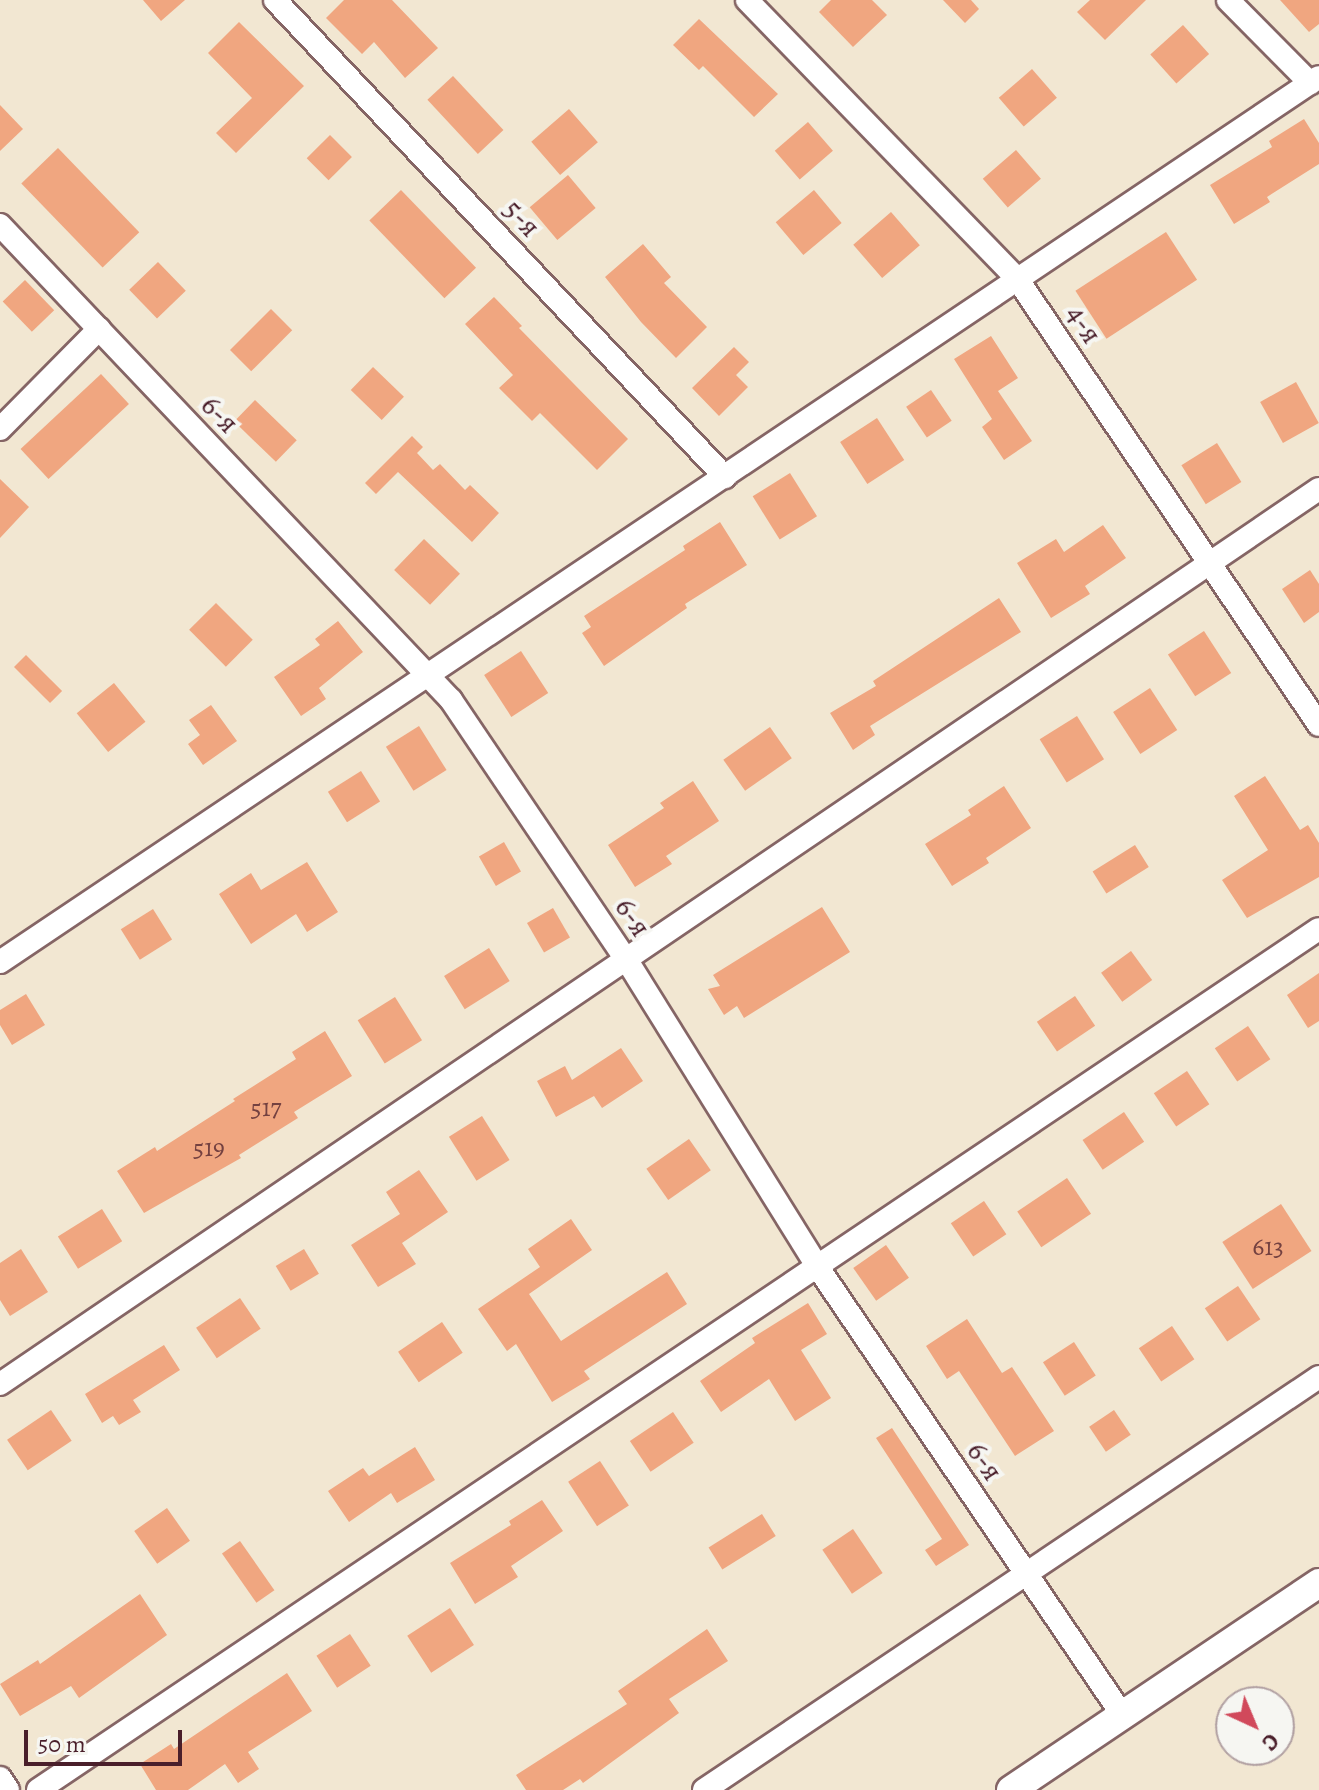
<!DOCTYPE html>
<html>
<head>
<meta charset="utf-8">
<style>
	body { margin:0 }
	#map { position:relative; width:1319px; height:1790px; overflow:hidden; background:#f2e7d2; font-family:Alegreya,serif }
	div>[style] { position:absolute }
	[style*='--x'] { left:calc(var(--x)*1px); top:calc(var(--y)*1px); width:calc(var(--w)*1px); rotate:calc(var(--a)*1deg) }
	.building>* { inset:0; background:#f0a680; transform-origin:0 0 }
	.roads { filter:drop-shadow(2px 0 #856565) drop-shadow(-2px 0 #856565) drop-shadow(0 2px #856565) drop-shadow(0 -2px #856565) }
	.minor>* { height:22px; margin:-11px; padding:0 11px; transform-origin:11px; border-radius:11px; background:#fff }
	.major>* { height:28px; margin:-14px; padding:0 14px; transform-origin:14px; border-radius:14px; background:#fff }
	span { translate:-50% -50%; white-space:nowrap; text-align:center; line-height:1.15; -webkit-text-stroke:8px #f6f6f2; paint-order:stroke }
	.number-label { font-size:26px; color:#744140 }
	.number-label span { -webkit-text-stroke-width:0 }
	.street-label { font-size:30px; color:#4a1f2b }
	.north { position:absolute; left:1215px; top:1686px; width:80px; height:80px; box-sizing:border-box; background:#f6f6f2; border:2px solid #b1a0a2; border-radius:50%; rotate:136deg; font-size:22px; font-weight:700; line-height:32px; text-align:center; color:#4a1f2b }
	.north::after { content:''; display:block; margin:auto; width:28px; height:36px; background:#d1495b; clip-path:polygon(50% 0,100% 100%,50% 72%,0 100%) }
	.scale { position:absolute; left:24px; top:1730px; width:158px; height:36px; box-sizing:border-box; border:4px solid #4a1f2b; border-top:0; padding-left:10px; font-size:24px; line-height:28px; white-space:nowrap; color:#4a1f2b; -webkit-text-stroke:6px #f6f6f2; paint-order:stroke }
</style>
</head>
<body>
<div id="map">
	<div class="building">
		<div style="clip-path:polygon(143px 0,185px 0,161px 21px)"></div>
		<div style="clip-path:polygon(344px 0,392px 0,438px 48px,405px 78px,374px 42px,362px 54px,326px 18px)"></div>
		<div style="clip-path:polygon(831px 0,872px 0,887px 15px,853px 47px,819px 12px)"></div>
		<div style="clip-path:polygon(943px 0,971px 0,979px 9px,965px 23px)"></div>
		<div style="clip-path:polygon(1090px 0,1146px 0,1105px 40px,1077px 12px)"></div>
		<div style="clip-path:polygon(1280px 0,1319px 0,1319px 24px,1309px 32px)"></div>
		<div style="clip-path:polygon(699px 19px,778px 94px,754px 117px,703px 66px,699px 70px,673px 45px)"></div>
		<div style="clip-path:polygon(239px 22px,304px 86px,236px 153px,216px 133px,252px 98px,208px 53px)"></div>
		<div style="left:1183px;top:25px;width:39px;height:44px;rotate:48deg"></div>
		<div style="left:1032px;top:69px;width:38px;height:44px;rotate:49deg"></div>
		<div style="left:453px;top:76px;width:74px;height:35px;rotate:47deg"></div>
		<div style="clip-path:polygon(0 105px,23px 129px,0 151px)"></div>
		<div style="left:569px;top:109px;width:44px;height:50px;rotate:49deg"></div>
		<div style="clip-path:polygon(1304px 119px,1319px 143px,1319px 164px,1267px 197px,1270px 202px,1234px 224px,1210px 185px,1272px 147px,1269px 141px)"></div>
		<div style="left:808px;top:122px;width:38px;height:44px;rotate:49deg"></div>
		<div style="left:330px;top:135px;width:31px;height:33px;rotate:45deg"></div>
		<div style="left:58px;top:148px;width:117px;height:51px;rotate:46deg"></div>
		<div style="left:1016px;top:150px;width:38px;height:44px;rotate:49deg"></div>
		<div style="left:568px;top:175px;width:43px;height:50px;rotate:50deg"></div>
		<div style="left:401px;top:190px;width:108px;height:44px;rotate:46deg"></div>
		<div style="left:814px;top:190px;width:43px;height:50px;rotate:50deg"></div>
		<div style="left:891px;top:212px;width:44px;height:50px;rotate:49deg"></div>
		<div style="left:1166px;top:232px;width:57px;height:108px;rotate:57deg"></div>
		<div style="clip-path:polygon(643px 244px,671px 277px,664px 283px,707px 327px,676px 358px,641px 322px,605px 277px)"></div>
		<div style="left:158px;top:262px;width:40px;height:40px;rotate:46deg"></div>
		<div style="left:25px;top:280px;width:42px;height:31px;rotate:46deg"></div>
		<div style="clip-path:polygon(494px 297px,522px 326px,519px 328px,628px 439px,597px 470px,540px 413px,532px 421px,499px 388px,513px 375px,465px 324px)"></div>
		<div style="left:271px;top:309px;width:30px;height:58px;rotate:45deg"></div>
		<div style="clip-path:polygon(991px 336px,1018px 378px,998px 391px,1032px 441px,1004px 460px,982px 427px,992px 419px,954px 359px)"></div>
		<div style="clip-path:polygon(734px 347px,749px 362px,736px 375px,748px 387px,719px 416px,692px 388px)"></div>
		<div style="left:373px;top:367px;width:43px;height:32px;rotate:44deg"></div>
		<div style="left:101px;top:374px;width:41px;height:110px;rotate:47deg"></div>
		<div style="left:1296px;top:382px;width:47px;height:41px;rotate:61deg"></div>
		<div style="left:931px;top:390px;width:37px;height:30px;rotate:56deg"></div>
		<div style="left:255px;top:400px;width:58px;height:30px;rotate:44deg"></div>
		<div style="left:877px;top:418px;width:50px;height:44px;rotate:57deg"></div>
		<div style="clip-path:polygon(412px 436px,423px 447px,417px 453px,433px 470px,440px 464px,465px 490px,470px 485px,499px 513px,472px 542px,398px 472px,376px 494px,365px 483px)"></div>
		<div style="left:1217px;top:443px;width:46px;height:42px;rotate:58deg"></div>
		<div style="left:790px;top:473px;width:51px;height:44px;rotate:58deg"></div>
		<div style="clip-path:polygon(0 479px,29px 507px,0 538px)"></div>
		<div style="clip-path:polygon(720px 522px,747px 565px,685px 604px,687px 608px,604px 666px,582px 633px,591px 627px,584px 616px,685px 550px,683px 546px)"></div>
		<div style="clip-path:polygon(1103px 525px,1126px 558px,1085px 586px,1090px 594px,1051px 618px,1017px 563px,1056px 539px,1064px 552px)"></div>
		<div style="left:424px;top:539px;width:50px;height:43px;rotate:44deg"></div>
		<div style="clip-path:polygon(1310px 570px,1319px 584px,1319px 612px,1304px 623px,1282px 589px)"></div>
		<div style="clip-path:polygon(999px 598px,1021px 632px,870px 726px,875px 735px,853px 750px,830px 713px,876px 686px,873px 681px)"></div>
		<div style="left:216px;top:603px;width:52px;height:38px;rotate:45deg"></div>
		<div style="clip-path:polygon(338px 621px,363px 652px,319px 688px,326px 699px,301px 716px,274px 677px,320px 645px,315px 639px)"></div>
		<div style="left:1204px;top:631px;width:50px;height:43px;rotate:57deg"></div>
		<div style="left:521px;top:651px;width:50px;height:44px;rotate:57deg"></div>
		<div style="left:26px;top:655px;width:51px;height:17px;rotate:45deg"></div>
		<div style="left:114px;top:683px;width:50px;height:48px;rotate:51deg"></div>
		<div style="left:1150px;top:688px;width:50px;height:44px;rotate:57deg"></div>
		<div style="clip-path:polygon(211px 705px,237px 741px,203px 765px,188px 744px,200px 735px,189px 720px)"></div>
		<div style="left:1077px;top:716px;width:51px;height:44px;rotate:58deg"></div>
		<div style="left:419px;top:726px;width:52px;height:39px;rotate:58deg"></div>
		<div style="left:770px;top:727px;width:38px;height:57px;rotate:55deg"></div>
		<div style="left:361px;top:771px;width:36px;height:39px;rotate:58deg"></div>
		<div style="clip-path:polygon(1265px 776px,1300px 830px,1308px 825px,1319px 843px,1319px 877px,1247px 918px,1222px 880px,1268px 850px,1234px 796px)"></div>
		<div style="clip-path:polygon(693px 781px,719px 821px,666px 856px,672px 864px,635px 887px,608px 845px,664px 808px,660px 803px)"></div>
		<div style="clip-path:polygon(1004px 786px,1031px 828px,986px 858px,989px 863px,952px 886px,925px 844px,971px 815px,968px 810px)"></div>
		<div style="left:504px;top:842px;width:34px;height:29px;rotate:60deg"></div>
		<div style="left:1135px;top:845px;width:26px;height:50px;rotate:58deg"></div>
		<div style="clip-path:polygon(307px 862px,338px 912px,307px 932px,296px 914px,251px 944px,219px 894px,251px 873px,261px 890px)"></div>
		<div style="clip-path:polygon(822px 907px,850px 952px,744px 1018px,737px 1006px,724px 1015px,708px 989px,720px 986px,713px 975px)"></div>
		<div style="left:553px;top:908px;width:34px;height:30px;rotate:60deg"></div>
		<div style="left:153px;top:909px;width:36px;height:38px;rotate:58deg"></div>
		<div style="left:489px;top:948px;width:39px;height:53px;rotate:58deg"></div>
		<div style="left:1131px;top:951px;width:36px;height:37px;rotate:54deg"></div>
		<div style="clip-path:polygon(1319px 973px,1319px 1021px,1308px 1028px,1287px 995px)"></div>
		<div style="clip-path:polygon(26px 994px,45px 1025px,12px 1045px,0 1025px,0 1010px)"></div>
		<div style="left:1075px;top:996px;width:36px;height:46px;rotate:56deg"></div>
		<div style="left:395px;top:997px;width:51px;height:44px;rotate:58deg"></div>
		<div style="left:1248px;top:1026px;width:40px;height:40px;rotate:56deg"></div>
		<div style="clip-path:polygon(325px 1031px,352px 1076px,294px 1112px,298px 1118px,239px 1155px,241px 1158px,144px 1213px,117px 1171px,155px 1147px,157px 1151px,235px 1101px,233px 1099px,296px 1059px,292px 1052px)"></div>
		<div style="clip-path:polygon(621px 1048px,643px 1081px,602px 1108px,594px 1096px,556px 1117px,537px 1081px,565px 1066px,572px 1080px)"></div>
		<div style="left:1187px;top:1071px;width:40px;height:40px;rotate:56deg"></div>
		<div style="left:1124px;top:1112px;width:36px;height:50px;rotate:56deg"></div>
		<div style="left:482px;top:1116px;width:52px;height:39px;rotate:58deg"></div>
		<div style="left:689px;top:1139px;width:38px;height:52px;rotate:55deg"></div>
		<div style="clip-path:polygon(419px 1170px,448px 1212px,402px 1243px,416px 1264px,378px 1287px,351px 1245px,400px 1214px,386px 1192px)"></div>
		<div style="left:1067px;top:1178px;width:43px;height:60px;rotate:56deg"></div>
		<div style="left:984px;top:1201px;width:40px;height:40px;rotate:56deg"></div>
		<div style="left:1281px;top:1204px;width:56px;height:70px;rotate:57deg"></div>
		<div style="left:102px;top:1209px;width:38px;height:52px;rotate:58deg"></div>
		<div style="clip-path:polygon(571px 1219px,592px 1250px,529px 1294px,561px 1341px,667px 1272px,687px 1304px,584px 1371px,590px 1379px,552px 1402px,516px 1344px,507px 1351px,478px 1309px,540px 1267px,528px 1249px)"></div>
		<div style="left:886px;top:1245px;width:40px;height:40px;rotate:55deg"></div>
		<div style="clip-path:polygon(21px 1249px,48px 1292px,10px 1316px,0 1300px,0 1263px)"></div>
		<div style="left:304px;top:1249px;width:29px;height:33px;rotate:59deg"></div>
		<div style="left:1238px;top:1286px;width:40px;height:40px;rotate:56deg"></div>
		<div style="left:240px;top:1298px;width:37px;height:53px;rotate:56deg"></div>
		<div style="clip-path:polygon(808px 1303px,827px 1334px,801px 1350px,831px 1398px,795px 1421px,769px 1379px,721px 1412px,700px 1381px,755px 1343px,752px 1338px)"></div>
		<div style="clip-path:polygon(967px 1319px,1002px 1373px,1012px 1367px,1054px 1431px,1015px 1456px,959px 1371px,947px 1379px,926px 1346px)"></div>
		<div style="left:442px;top:1322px;width:37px;height:53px;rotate:56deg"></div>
		<div style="left:1172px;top:1326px;width:40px;height:40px;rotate:56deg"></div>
		<div style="left:1074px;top:1342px;width:40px;height:37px;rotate:57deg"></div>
		<div style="clip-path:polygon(164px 1345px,180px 1370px,133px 1400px,141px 1412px,119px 1425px,113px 1416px,102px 1423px,85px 1394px)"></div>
		<div style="left:51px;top:1410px;width:37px;height:53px;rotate:56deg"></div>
		<div style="left:1114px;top:1410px;width:30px;height:30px;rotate:56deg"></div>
		<div style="left:673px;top:1412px;width:37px;height:52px;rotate:56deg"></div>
		<div style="clip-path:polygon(892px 1428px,969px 1545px,936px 1566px,925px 1550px,942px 1539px,876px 1438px)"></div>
		<div style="clip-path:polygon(415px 1447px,435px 1480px,397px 1503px,391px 1493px,349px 1522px,328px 1491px,363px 1468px,369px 1476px)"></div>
		<div style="left:600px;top:1461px;width:53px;height:38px;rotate:57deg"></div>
		<div style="clip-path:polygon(542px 1500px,563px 1531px,511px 1566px,518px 1577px,475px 1604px,450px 1563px,511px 1525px,509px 1521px)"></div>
		<div style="left:167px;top:1508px;width:40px;height:40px;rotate:55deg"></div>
		<div style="left:762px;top:1514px;width:26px;height:63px;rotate:58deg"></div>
		<div style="left:853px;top:1529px;width:53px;height:37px;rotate:56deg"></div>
		<div style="left:240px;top:1541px;width:60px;height:22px;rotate:55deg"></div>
		<div style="clip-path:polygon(140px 1594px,167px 1635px,79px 1698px,71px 1686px,20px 1716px,0 1684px,38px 1660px,40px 1664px)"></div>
		<div style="left:450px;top:1608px;width:44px;height:51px;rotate:57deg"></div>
		<div style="clip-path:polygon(707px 1629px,728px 1661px,669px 1699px,679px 1713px,583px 1783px,580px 1779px,563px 1790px,526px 1790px,516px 1775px,627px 1704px,618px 1691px)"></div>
		<div style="left:350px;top:1634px;width:38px;height:40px;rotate:57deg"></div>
		<div style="clip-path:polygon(287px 1673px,312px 1711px,248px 1752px,259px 1769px,238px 1783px,225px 1764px,188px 1790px,156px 1790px,140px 1764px,171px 1744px,174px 1749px)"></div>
	</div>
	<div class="roads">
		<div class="minor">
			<div style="--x:275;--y:0;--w:656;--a:46.67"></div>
			<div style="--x:747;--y:0;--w:390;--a:45.9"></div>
			<div style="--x:1018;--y:280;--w:537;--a:55.93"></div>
			<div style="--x:1228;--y:0;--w:117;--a:45.3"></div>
			<div style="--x:0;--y:225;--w:655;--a:46.48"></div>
			<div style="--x:451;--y:700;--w:313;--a:56"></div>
			<div style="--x:626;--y:959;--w:362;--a:58.1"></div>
			<div style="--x:817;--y:1266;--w:544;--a:55.78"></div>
			<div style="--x:0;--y:429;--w:141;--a:-45.3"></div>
			<div style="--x:0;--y:962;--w:1588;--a:-33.86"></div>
			<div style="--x:0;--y:1384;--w:1594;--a:-34.16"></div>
			<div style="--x:0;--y:1778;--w:14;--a:56"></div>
			<div style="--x:38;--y:1790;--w:1543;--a:-33.91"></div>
			<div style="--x:704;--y:1790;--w:741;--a:-33.88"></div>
		</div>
		<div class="major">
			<div style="--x:1011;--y:1790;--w:371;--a:-33.9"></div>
		</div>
	</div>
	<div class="number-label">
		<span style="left:266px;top:1108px">517</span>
		<span style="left:209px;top:1148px">519</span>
		<span style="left:1268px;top:1247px">613</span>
	</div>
	<div class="street-label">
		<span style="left:522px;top:218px;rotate:47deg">5-я</span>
		<span style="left:1084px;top:324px;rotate:56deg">4-я</span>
		<span style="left:220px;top:414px;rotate:46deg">6-я</span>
		<span style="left:633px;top:917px;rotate:56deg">6-я</span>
		<span style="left:985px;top:1461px;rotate:56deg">6-я</span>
	</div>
	<div class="north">С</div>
	<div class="scale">50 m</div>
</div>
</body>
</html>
